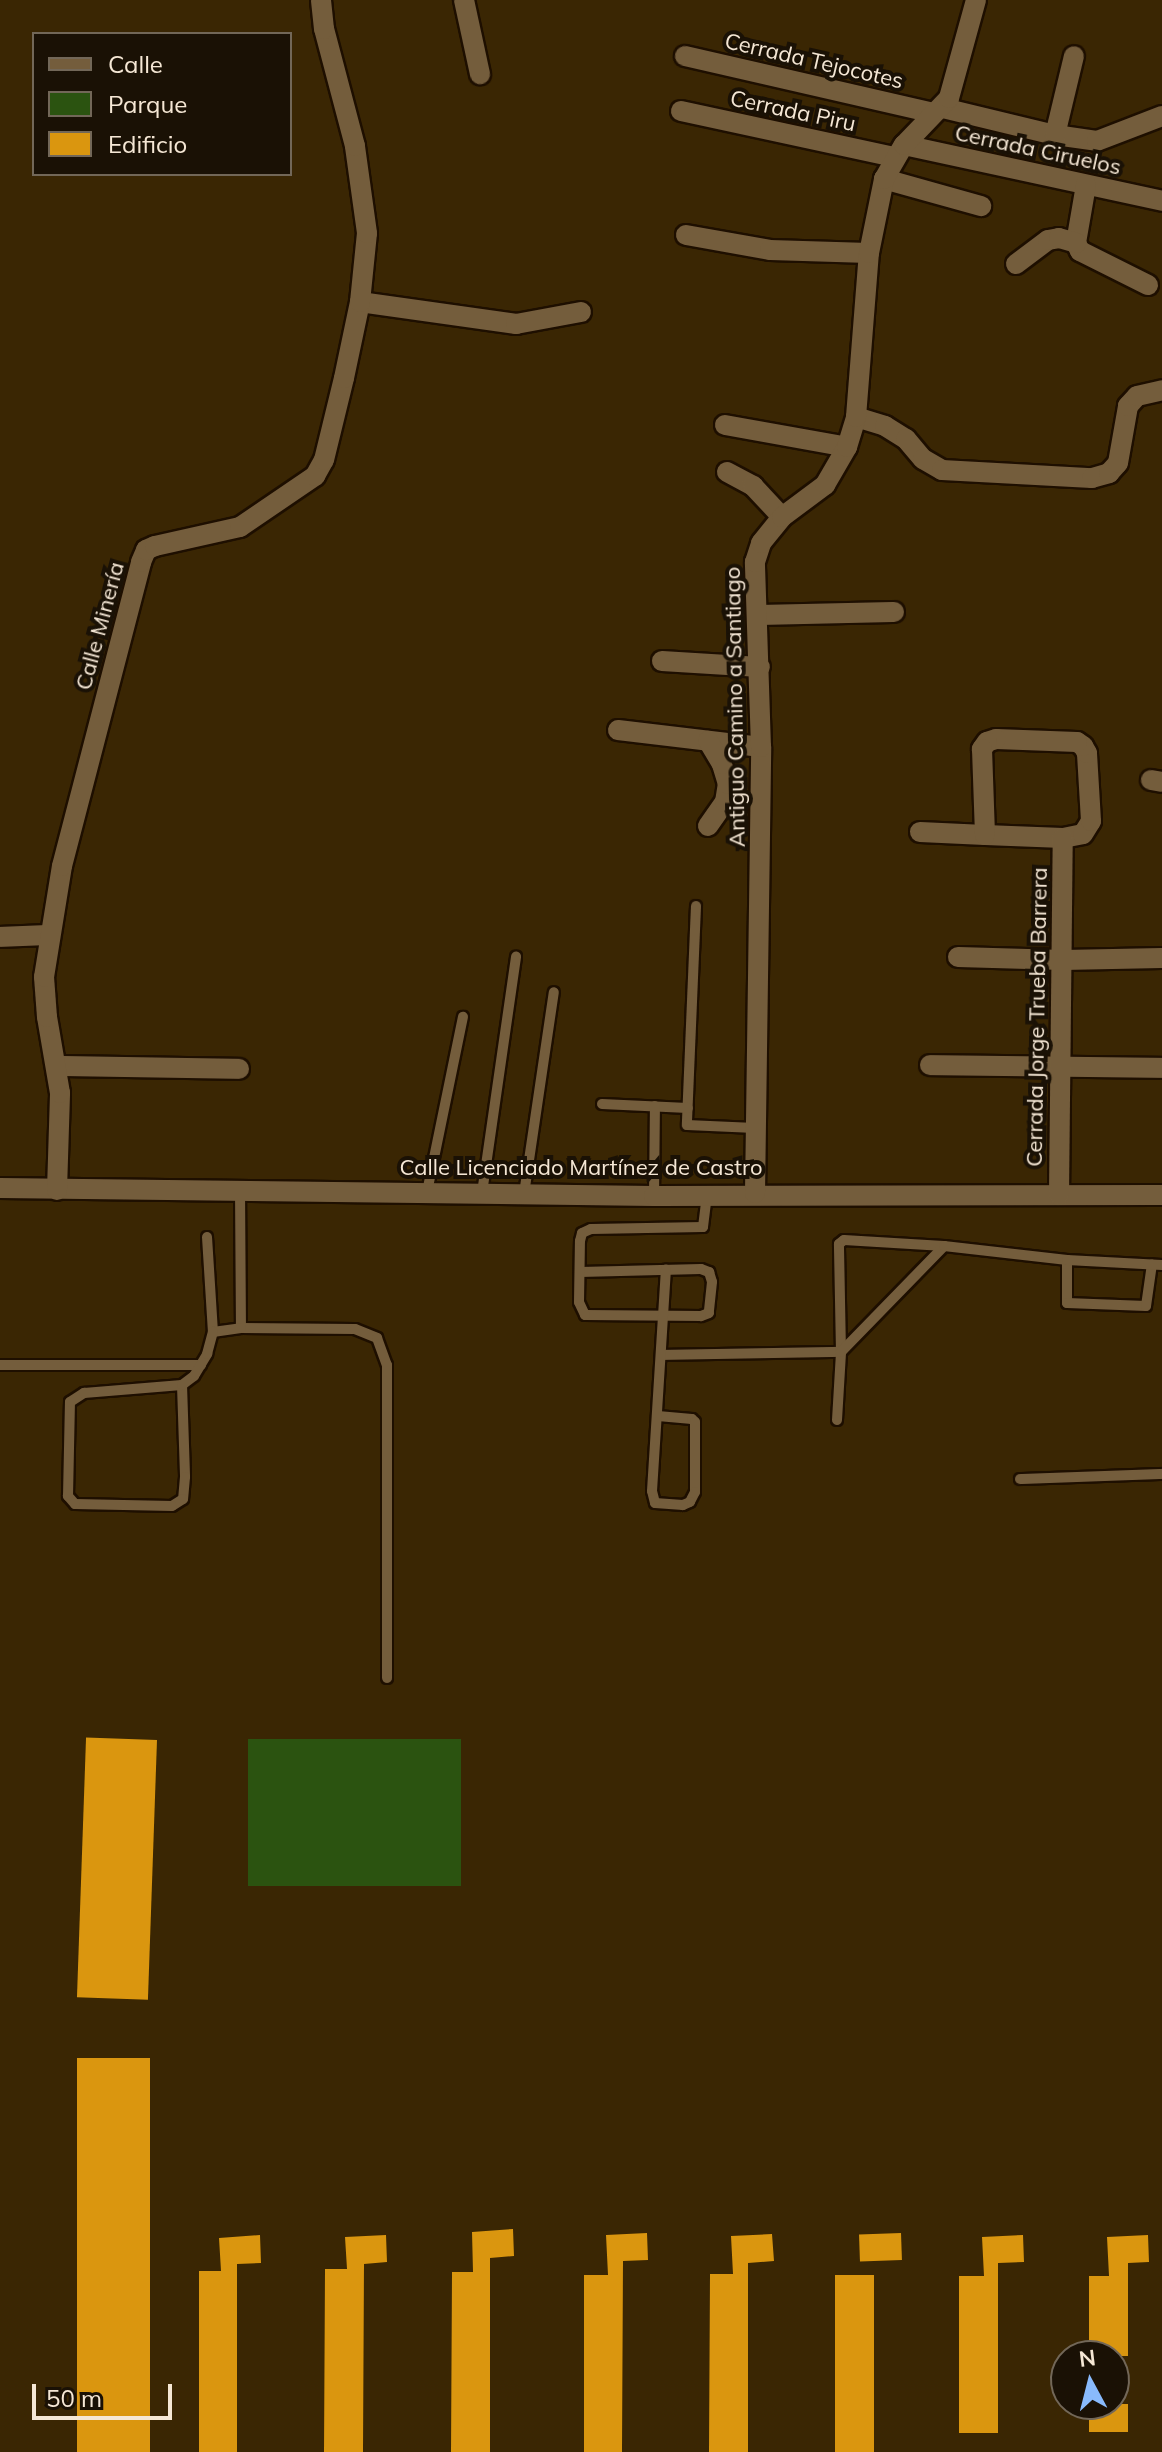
<!DOCTYPE html>
<html>
<head>
<meta charset="utf-8">
<style>
	body { margin:0 }
	#map { position:relative; width:1162px; height:2452px; overflow:hidden; background:#3a2603; font-family:Mulish,sans-serif }
	div>[style] { position:absolute }
	[style*='--x'] { left:calc(var(--x)*1px); top:calc(var(--y)*1px); width:calc(var(--w)*1px); rotate:calc(var(--a)*1deg) }
	.green>* { inset:0; background:#2b5310; transform-origin:0 0 }
	.building>* { inset:0; background:#da960f; transform-origin:0 0 }
	.roads { filter:drop-shadow(2px 0 #1e0f00) drop-shadow(-2px 0 #1e0f00) drop-shadow(0 2px #1e0f00) drop-shadow(0 -2px #1e0f00) }
	.lane>* { height:10px; margin:-5px; padding:0 5px; transform-origin:5px; border-radius:5px; background:#745d3c }
	.street>* { height:20px; margin:-10px; padding:0 10px; transform-origin:10px; border-radius:10px; background:#745d3c }
	span { translate:-50% -50%; white-space:nowrap; text-align:center; line-height:1.15; -webkit-text-stroke:8px #1a1105; paint-order:stroke }
	.street-label { font-size:22px; color:#f5e7d5 }
	.legend { position:absolute; left:32px; top:32px; width:260px; height:144px; box-sizing:border-box; background:#1a1105; border:2px solid #726758; margin:0; padding:10px 14px; list-style:none; font-size:24px; color:#f5e7d5 }
	.legend li { display:flex; align-items:center; gap:16px; height:40px }
	.legend b { width:40px; border:2px solid #726758 }
	.north { position:absolute; left:1050px; top:2340px; width:80px; height:80px; box-sizing:border-box; background:#1a1105; border:2px solid #726758; border-radius:50%; rotate:353deg; font-size:22px; font-weight:700; line-height:32px; text-align:center; color:#f5e7d5 }
	.north::after { content:''; display:block; margin:auto; width:28px; height:36px; background:#89bafc; clip-path:polygon(50% 0,100% 100%,50% 72%,0 100%) }
	.scale { position:absolute; left:32px; top:2384px; width:140px; height:36px; box-sizing:border-box; border:4px solid #f5e7d5; border-top:0; padding-left:10px; font-size:24px; line-height:28px; white-space:nowrap; color:#f5e7d5; -webkit-text-stroke:6px #1a1105; paint-order:stroke }
</style>
</head>
<body>
<div id="map">
	<div class="green">
		<div style="left:248px;top:1739px;width:213px;height:147px"></div>
	</div>
	<div class="building">
		<div style="left:157px;top:1740px;width:260px;height:71px;rotate:92deg"></div>
		<div style="left:150px;top:2058px;width:394px;height:73px;rotate:90deg"></div>
		<div style="clip-path:polygon(513px 2229px,514px 2256px,490px 2258px,490px 2452px,451px 2452px,452px 2272px,473px 2272px,472px 2232px)"></div>
		<div style="clip-path:polygon(647px 2233px,648px 2260px,623px 2261px,622px 2452px,584px 2452px,584px 2275px,608px 2275px,606px 2235px)"></div>
		<div style="left:901px;top:2233px;width:27px;height:42px;rotate:88deg"></div>
		<div style="clip-path:polygon(772px 2234px,774px 2261px,748px 2263px,748px 2452px,709px 2452px,710px 2274px,733px 2274px,731px 2236px)"></div>
		<div style="clip-path:polygon(260px 2235px,261px 2263px,237px 2264px,237px 2452px,199px 2452px,199px 2271px,221px 2271px,219px 2238px)"></div>
		<div style="clip-path:polygon(386px 2235px,387px 2262px,364px 2264px,363px 2452px,324px 2452px,325px 2269px,347px 2269px,345px 2237px)"></div>
		<div style="clip-path:polygon(1023px 2235px,1024px 2262px,998px 2263px,998px 2433px,959px 2433px,959px 2276px,984px 2276px,982px 2237px)"></div>
		<div style="clip-path:polygon(1148px 2235px,1149px 2262px,1128px 2263px,1128px 2356px,1089px 2356px,1089px 2276px,1109px 2276px,1107px 2237px)"></div>
		<div style="left:835px;top:2275px;width:39px;height:177px"></div>
		<div style="left:1089px;top:2404px;width:39px;height:28px"></div>
	</div>
	<div class="roads">
		<div class="lane">
			<div style="--x:696;--y:906;--w:219;--a:92.4"></div>
			<div style="--x:687;--y:1125;--w:68;--a:2.5"></div>
			<div style="--x:602;--y:1104;--w:86;--a:2.7"></div>
			<div style="--x:240;--y:1189;--w:139;--a:89.6"></div>
			<div style="--x:241;--y:1328;--w:114;--a:0.5"></div>
			<div style="--x:355;--y:1329;--w:24;--a:22"></div>
			<div style="--x:377;--y:1338;--w:29;--a:70"></div>
			<div style="--x:387;--y:1365;--w:313;--a:90"></div>
			<div style="--x:427;--y:1192;--w:179;--a:-78.4"></div>
			<div style="--x:482;--y:1193;--w:239;--a:-81.8"></div>
			<div style="--x:524;--y:1194;--w:204;--a:-81.6"></div>
			<div style="--x:654;--y:1196;--w:90;--a:-89.4"></div>
			<div style="--x:207;--y:1237;--w:95;--a:86.4"></div>
			<div style="--x:213;--y:1332;--w:28;--a:-8"></div>
			<div style="--x:1067;--y:1260;--w:43;--a:90"></div>
			<div style="--x:1067;--y:1303;--w:79;--a:2.2"></div>
			<div style="--x:1146;--y:1306;--w:42;--a:-81.9"></div>
			<div style="--x:580;--y:1272;--w:121;--a:-1.4"></div>
			<div style="--x:701;--y:1269;--w:9;--a:21"></div>
			<div style="--x:709;--y:1272;--w:10;--a:73"></div>
			<div style="--x:712;--y:1282;--w:31;--a:96"></div>
			<div style="--x:709;--y:1313;--w:9;--a:159"></div>
			<div style="--x:701;--y:1316;--w:116;--a:-179.5"></div>
			<div style="--x:585;--y:1315;--w:14;--a:-115"></div>
			<div style="--x:579;--y:1302;--w:61;--a:-89.1"></div>
			<div style="--x:580;--y:1241;--w:8;--a:-76"></div>
			<div style="--x:582;--y:1233;--w:10;--a:-24"></div>
			<div style="--x:591;--y:1229;--w:112;--a:-1"></div>
			<div style="--x:703;--y:1227;--w:32;--a:-83"></div>
			<div style="--x:663;--y:1355;--w:178;--a:-1"></div>
			<div style="--x:841;--y:1352;--w:108;--a:-91.1"></div>
			<div style="--x:839;--y:1244;--w:6;--a:-39"></div>
			<div style="--x:844;--y:1240;--w:100;--a:3.4"></div>
			<div style="--x:0;--y:1365;--w:201;--a:0"></div>
			<div style="--x:182;--y:1385;--w:92;--a:88.1"></div>
			<div style="--x:185;--y:1477;--w:22;--a:95"></div>
			<div style="--x:183;--y:1499;--w:13;--a:148"></div>
			<div style="--x:172;--y:1506;--w:97;--a:-178.8"></div>
			<div style="--x:75;--y:1504;--w:11;--a:-131"></div>
			<div style="--x:68;--y:1496;--w:94;--a:-88.8"></div>
			<div style="--x:70;--y:1402;--w:17;--a:-33"></div>
			<div style="--x:84;--y:1393;--w:98;--a:-4.7"></div>
			<div style="--x:182;--y:1385;--w:15;--a:-37"></div>
			<div style="--x:194;--y:1376;--w:26;--a:-59"></div>
			<div style="--x:207;--y:1354;--w:23;--a:-75"></div>
			<div style="--x:658;--y:1416;--w:34;--a:5"></div>
			<div style="--x:692;--y:1419;--w:4;--a:45"></div>
			<div style="--x:695;--y:1422;--w:70;--a:90"></div>
			<div style="--x:695;--y:1492;--w:11;--a:117"></div>
			<div style="--x:690;--y:1502;--w:8;--a:157"></div>
			<div style="--x:683;--y:1505;--w:28;--a:-176"></div>
			<div style="--x:655;--y:1503;--w:12;--a:-104"></div>
			<div style="--x:652;--y:1491;--w:222;--a:-86.4"></div>
			<div style="--x:837;--y:1420;--w:68;--a:-86.6"></div>
			<div style="--x:841;--y:1352;--w:148;--a:-45.8"></div>
			<div style="--x:944;--y:1246;--w:124;--a:6.5"></div>
			<div style="--x:1067;--y:1260;--w:95;--a:3"></div>
			<div style="--x:1020;--y:1479;--w:142;--a:-2"></div>
		</div>
		<div class="street">
			<div style="--x:464;--y:0;--w:76;--a:77.8"></div>
			<div style="--x:685;--y:56;--w:254;--a:12.9"></div>
			<div style="--x:943;--y:108;--w:115;--a:13.6"></div>
			<div style="--x:1055;--y:135;--w:42;--a:8.1"></div>
			<div style="--x:1097;--y:141;--w:70;--a:-21"></div>
			<div style="--x:681;--y:111;--w:218;--a:12.2"></div>
			<div style="--x:1055;--y:135;--w:81;--a:-76.5"></div>
			<div style="--x:904;--y:145;--w:264;--a:12.2"></div>
			<div style="--x:884;--y:179;--w:101;--a:15.6"></div>
			<div style="--x:1086;--y:185;--w:59;--a:99.8"></div>
			<div style="--x:1076;--y:243;--w:9;--a:63"></div>
			<div style="--x:1080;--y:251;--w:76;--a:26.6"></div>
			<div style="--x:686;--y:235;--w:85;--a:10.1"></div>
			<div style="--x:770;--y:250;--w:99;--a:1.7"></div>
			<div style="--x:1016;--y:264;--w:40;--a:-37"></div>
			<div style="--x:1048;--y:240;--w:11;--a:-10"></div>
			<div style="--x:1059;--y:238;--w:18;--a:16"></div>
			<div style="--x:360;--y:302;--w:158;--a:8"></div>
			<div style="--x:516;--y:324;--w:66;--a:-10.5"></div>
			<div style="--x:856;--y:417;--w:30;--a:17"></div>
			<div style="--x:885;--y:426;--w:25;--a:32"></div>
			<div style="--x:906;--y:439;--w:26;--a:50"></div>
			<div style="--x:923;--y:459;--w:22;--a:30"></div>
			<div style="--x:942;--y:470;--w:150;--a:3.1"></div>
			<div style="--x:1092;--y:478;--w:18;--a:-16"></div>
			<div style="--x:1109;--y:473;--w:13;--a:-48"></div>
			<div style="--x:1118;--y:463;--w:58;--a:-80"></div>
			<div style="--x:1128;--y:406;--w:13;--a:-48"></div>
			<div style="--x:1137;--y:396;--w:26;--a:-13"></div>
			<div style="--x:725;--y:425;--w:124;--a:10.2"></div>
			<div style="--x:727;--y:472;--w:30;--a:28"></div>
			<div style="--x:753;--y:486;--w:42;--a:46.9"></div>
			<div style="--x:758;--y:615;--w:136;--a:-1.3"></div>
			<div style="--x:662;--y:661;--w:98;--a:3.5"></div>
			<div style="--x:618;--y:730;--w:144;--a:6.8"></div>
			<div style="--x:1151;--y:780;--w:11;--a:10"></div>
			<div style="--x:708;--y:826;--w:29;--a:-55"></div>
			<div style="--x:725;--y:802;--w:18;--a:-81"></div>
			<div style="--x:728;--y:784;--w:21;--a:-107"></div>
			<div style="--x:722;--y:764;--w:27;--a:-121"></div>
			<div style="--x:920;--y:832;--w:65;--a:2.6"></div>
			<div style="--x:985;--y:835;--w:78;--a:2.2"></div>
			<div style="--x:1063;--y:838;--w:20;--a:-11"></div>
			<div style="--x:1083;--y:834;--w:15;--a:-58"></div>
			<div style="--x:1091;--y:821;--w:68;--a:-93.4"></div>
			<div style="--x:1087;--y:753;--w:8;--a:-120"></div>
			<div style="--x:1083;--y:746;--w:7;--a:-146"></div>
			<div style="--x:1077;--y:742;--w:81;--a:-177.9"></div>
			<div style="--x:996;--y:739;--w:9;--a:162"></div>
			<div style="--x:987;--y:742;--w:9;--a:126"></div>
			<div style="--x:982;--y:749;--w:86;--a:88"></div>
			<div style="--x:0;--y:937;--w:50;--a:-2.3"></div>
			<div style="--x:958;--y:957;--w:105;--a:1.6"></div>
			<div style="--x:1063;--y:960;--w:99;--a:-1.2"></div>
			<div style="--x:930;--y:1065;--w:232;--a:0.7"></div>
			<div style="--x:57;--y:1066;--w:182;--a:0.9"></div>
			<div style="--x:0;--y:1188;--w:654;--a:0.7"></div>
			<div style="--x:654;--y:1196;--w:508;--a:-0.11"></div>
			<div style="--x:57;--y:1190;--w:97;--a:-88.2"></div>
			<div style="--x:60;--y:1093;--w:77;--a:-99.7"></div>
			<div style="--x:47;--y:1017;--w:40;--a:-94.3"></div>
			<div style="--x:44;--y:977;--w:112;--a:-80.8"></div>
			<div style="--x:62;--y:866;--w:314;--a:-75.4"></div>
			<div style="--x:141;--y:562;--w:13;--a:-67"></div>
			<div style="--x:146;--y:550;--w:10;--a:-24"></div>
			<div style="--x:155;--y:546;--w:87;--a:-12.6"></div>
			<div style="--x:240;--y:527;--w:91;--a:-34.2"></div>
			<div style="--x:315;--y:476;--w:18;--a:-61"></div>
			<div style="--x:324;--y:460;--w:84;--a:-76.3"></div>
			<div style="--x:344;--y:378;--w:78;--a:-78.1"></div>
			<div style="--x:360;--y:302;--w:69;--a:-84.2"></div>
			<div style="--x:367;--y:233;--w:88;--a:-97.9"></div>
			<div style="--x:355;--y:146;--w:121;--a:-104.8"></div>
			<div style="--x:324;--y:29;--w:29;--a:-96"></div>
			<div style="--x:755;--y:1193;--w:446;--a:-89.2"></div>
			<div style="--x:761;--y:747;--w:185;--a:-91.9"></div>
			<div style="--x:755;--y:562;--w:20;--a:-72"></div>
			<div style="--x:761;--y:543;--w:33;--a:-51"></div>
			<div style="--x:782;--y:517;--w:54;--a:-36.7"></div>
			<div style="--x:825;--y:485;--w:44;--a:-59.9"></div>
			<div style="--x:847;--y:447;--w:31;--a:-73"></div>
			<div style="--x:856;--y:417;--w:165;--a:-85.5"></div>
			<div style="--x:869;--y:253;--w:76;--a:-78.5"></div>
			<div style="--x:884;--y:179;--w:39;--a:-60"></div>
			<div style="--x:904;--y:145;--w:65;--a:-46.2"></div>
			<div style="--x:949;--y:98;--w:102;--a:-74.6"></div>
			<div style="--x:1059;--y:1195;--w:357;--a:-89.4"></div>
		</div>
	</div>
	<div class="street-label">
		<span style="left:814px;top:61px;rotate:13deg">Cerrada Tejocotes</span>
		<span style="left:793px;top:111px;rotate:12deg">Cerrada Piru</span>
		<span style="left:1038px;top:150px;rotate:12deg">Cerrada Ciruelos</span>
		<span style="left:100px;top:626px;rotate:-75deg">Calle Minería</span>
		<span style="left:735px;top:707px;rotate:-91deg">Antiguo Camino a Santiago</span>
		<span style="left:1037px;top:1017px;rotate:-89deg">Cerrada Jorge Trueba Barrera</span>
		<span style="left:581px;top:1168px">Calle Licenciado Martínez de Castro</span>
	</div>
	<ul class="legend">
	<li><b style="height:10px;background:#745d3c"></b>Calle</li>
	<li><b style="height:22px;background:#2b5310"></b>Parque</li>
	<li><b style="height:22px;background:#da960f"></b>Edificio</li>
	</ul>
	<div class="north">N</div>
	<div class="scale">50 m</div>
</div>
</body>
</html>
